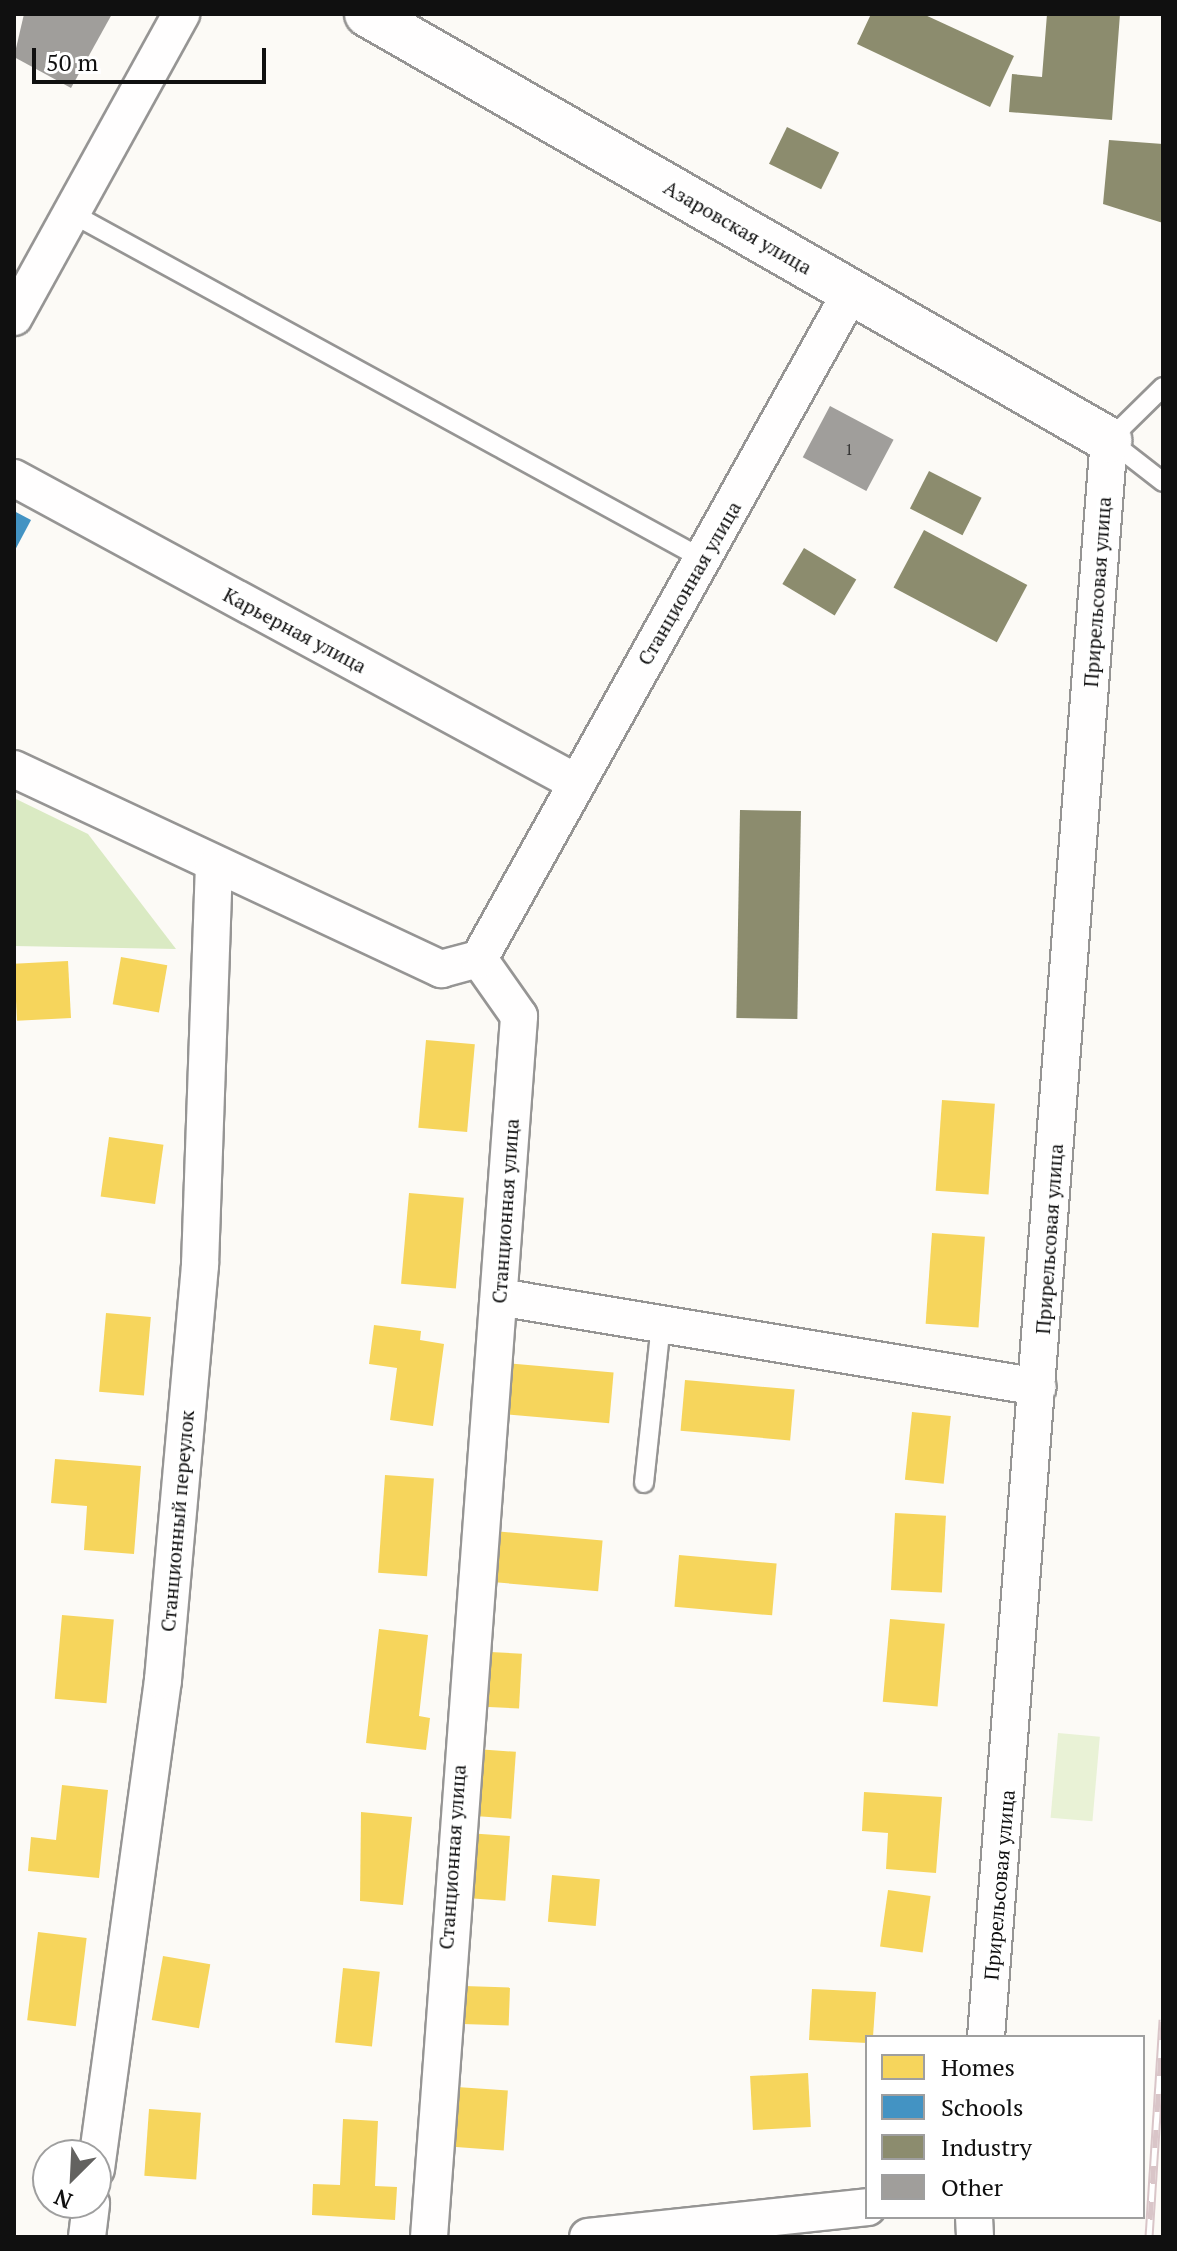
<!DOCTYPE html>
<html>
<head>
<meta charset="utf-8">
<style>
	body { margin:0 }
	#map { position:relative; width:1177px; height:2251px; overflow:hidden; background:#fcfaf6; font-family:"PT Serif",serif }
	div>[style] { position:absolute }
	[style*='--x'] { left:calc(var(--x)*1px); top:calc(var(--y)*1px); width:calc(var(--w)*1px); rotate:calc(var(--a)*1deg) }
	.green>* { inset:0; background:#e9f2d6; transform-origin:0 0 }
	.forest>* { inset:0; background:#daeac3 }
	.homes>* { inset:0; background:#f6d55c; transform-origin:0 0 }
	.schools>* { inset:0; background:#4393c3 }
	.industry>* { inset:0; background:#8c8c6e; transform-origin:0 0 }
	.building>* { inset:0; background:#a09e9b; transform-origin:0 0 }
	.roads { filter:drop-shadow(2px 0 #969594) drop-shadow(-2px 0 #969594) drop-shadow(0 2px #969594) drop-shadow(0 -2px #969594) }
	.service>* { height:18px; margin:-9px; padding:0 9px; transform-origin:9px; border-radius:9px; background:#fffefe }
	.minor>* { height:36px; margin:-18px; padding:0 18px; transform-origin:18px; border-radius:18px; background:#fffefe }
	.tertiary>* { height:44px; margin:-22px; padding:0 22px; transform-origin:22px; border-radius:22px; background:#fffefe }
	.rail>* { height:9px; margin-top:-4.5px; transform-origin:0; background:repeating-linear-gradient(90deg,#fff 0 18px,#d9c5c8 0 36px); box-sizing:border-box; border-block:2px solid #d9c5c8 }
	span { translate:-50% -50%; white-space:nowrap; text-align:center; line-height:1.15; -webkit-text-stroke:8px #fff; paint-order:stroke }
	.number-label { font-size:16px; color:#343433 }
	.number-label span { -webkit-text-stroke-width:0 }
	.street-label { font-size:20px; color:#101010 }
	.frame { position:absolute; inset:0; border:16px solid #101010; pointer-events:none }
	.legend { position:absolute; left:865px; top:2035px; width:280px; height:184px; box-sizing:border-box; background:#fff; border:2px solid #9f9f9f; margin:0; padding:10px 14px; list-style:none; font-size:24px; color:#101010 }
	.legend li { display:flex; align-items:center; gap:16px; height:40px }
	.legend b { width:40px; border:2px solid #9f9f9f }
	.north { position:absolute; left:32px; top:2139px; width:80px; height:80px; box-sizing:border-box; background:#fff; border:2px solid #9f9f9f; border-radius:50%; rotate:204deg; font-size:22px; font-weight:700; line-height:32px; text-align:center; color:#101010 }
	.north::after { content:''; display:block; margin:auto; width:28px; height:36px; background:#636260; clip-path:polygon(50% 0,100% 100%,50% 72%,0 100%) }
	.scale { position:absolute; left:32px; top:48px; width:234px; height:36px; box-sizing:border-box; border:4px solid #101010; border-top:0; padding-left:10px; font-size:24px; line-height:28px; white-space:nowrap; color:#101010; -webkit-text-stroke:6px #fff; paint-order:stroke }
</style>
</head>
<body>
<div id="map">
	<div class="green">
		<div style="left:1058px;top:1733px;width:42px;height:85px;rotate:5deg"></div>
	</div>
	<div class="forest">
		<div style="clip-path:polygon(14px 798px,88px 834px,176px 949px,14px 946px)"></div>
	</div>
	<div class="homes">
		<div style="left:121px;top:957px;width:47px;height:48px;rotate:10deg"></div>
		<div style="left:68px;top:961px;width:57px;height:54px;rotate:87deg"></div>
		<div style="left:426px;top:1040px;width:49px;height:88px;rotate:5deg"></div>
		<div style="left:942px;top:1100px;width:53px;height:91px;rotate:4deg"></div>
		<div style="left:109px;top:1137px;width:55px;height:60px;rotate:8deg"></div>
		<div style="left:409px;top:1193px;width:55px;height:91px;rotate:5deg"></div>
		<div style="left:932px;top:1233px;width:53px;height:91px;rotate:4deg"></div>
		<div style="left:106px;top:1313px;width:45px;height:79px;rotate:5deg"></div>
		<div style="clip-path:polygon(374px 1325px,421px 1331px,420px 1340px,444px 1344px,433px 1426px,390px 1420px,397px 1368px,369px 1364px)"></div>
		<div style="left:505px;top:1363px;width:109px;height:51px;rotate:5deg"></div>
		<div style="left:685px;top:1380px;width:110px;height:51px;rotate:5deg"></div>
		<div style="left:912px;top:1412px;width:39px;height:68px;rotate:6deg"></div>
		<div style="clip-path:polygon(55px 1459px,141px 1466px,134px 1554px,84px 1550px,87px 1506px,51px 1503px)"></div>
		<div style="left:385px;top:1475px;width:49px;height:98px;rotate:4deg"></div>
		<div style="left:895px;top:1513px;width:51px;height:77px;rotate:3deg"></div>
		<div style="left:494px;top:1531px;width:109px;height:51px;rotate:5deg"></div>
		<div style="left:679px;top:1555px;width:98px;height:52px;rotate:5deg"></div>
		<div style="left:62px;top:1615px;width:52px;height:84px;rotate:5deg"></div>
		<div style="left:890px;top:1619px;width:55px;height:83px;rotate:5deg"></div>
		<div style="clip-path:polygon(379px 1629px,428px 1635px,419px 1716px,430px 1718px,426px 1750px,366px 1743px)"></div>
		<div style="left:471px;top:1651px;width:51px;height:55px;rotate:3deg"></div>
		<div style="left:476px;top:1749px;width:40px;height:67px;rotate:4deg"></div>
		<div style="clip-path:polygon(62px 1785px,108px 1790px,99px 1878px,28px 1871px,31px 1837px,56px 1840px)"></div>
		<div style="clip-path:polygon(864px 1792px,942px 1797px,936px 1873px,886px 1869px,888px 1833px,862px 1831px)"></div>
		<div style="clip-path:polygon(361px 1812px,412px 1817px,403px 1905px,360px 1901px)"></div>
		<div style="left:467px;top:1833px;width:43px;height:65px;rotate:4deg"></div>
		<div style="left:552px;top:1875px;width:48px;height:47px;rotate:5deg"></div>
		<div style="left:888px;top:1890px;width:43px;height:57px;rotate:8deg"></div>
		<div style="left:38px;top:1932px;width:49px;height:89px;rotate:7deg"></div>
		<div style="left:163px;top:1956px;width:48px;height:65px;rotate:10deg"></div>
		<div style="left:343px;top:1968px;width:37px;height:75px;rotate:6deg"></div>
		<div style="left:464px;top:1986px;width:46px;height:38px;rotate:2deg"></div>
		<div style="clip-path:polygon(812px 1989px,876px 1992px,873px 2037px,867px 2043px,809px 2040px)"></div>
		<div style="left:808px;top:2073px;width:54px;height:58px;rotate:87deg"></div>
		<div style="left:457px;top:2087px;width:51px;height:60px;rotate:4deg"></div>
		<div style="left:149px;top:2109px;width:52px;height:67px;rotate:4deg"></div>
		<div style="clip-path:polygon(343px 2119px,378px 2121px,375px 2186px,397px 2187px,395px 2220px,312px 2215px,313px 2184px,340px 2185px)"></div>
	</div>
	<div class="schools">
		<div style="clip-path:polygon(14px 511px,31px 520px,14px 552px)"></div>
	</div>
	<div class="industry">
		<div style="clip-path:polygon(871px 14px,923px 14px,1014px 56px,990px 107px,857px 44px)"></div>
		<div style="clip-path:polygon(1047px 14px,1120px 14px,1112px 120px,1009px 112px,1012px 74px,1042px 77px)"></div>
		<div style="left:787px;top:127px;width:58px;height:41px;rotate:26deg"></div>
		<div style="clip-path:polygon(1109px 140px,1163px 144px,1163px 223px,1103px 204px)"></div>
		<div style="left:929px;top:471px;width:59px;height:42px;rotate:27deg"></div>
		<div style="left:924px;top:530px;width:117px;height:65px;rotate:28deg"></div>
		<div style="left:804px;top:548px;width:61px;height:42px;rotate:31deg"></div>
		<div style="left:740px;top:810px;width:61px;height:208px;rotate:1deg"></div>
	</div>
	<div class="building">
		<div style="clip-path:polygon(24px 14px,112px 14px,71px 88px,14px 57px)"></div>
		<div style="left:830px;top:406px;width:72px;height:58px;rotate:28deg"></div>
	</div>
	<div class="roads">
		<div class="service">
			<div style="--x:71;--y:213;--w:721;--a:28.7"></div>
			<div style="--x:1163;--y:387;--w:76;--a:135.5"></div>
			<div style="--x:1109;--y:440;--w:68;--a:37.9"></div>
			<div style="--x:644;--y:1483;--w:160;--a:-83.9"></div>
		</div>
		<div class="minor">
			<div style="--x:14;--y:317;--w:346;--a:-61.1"></div>
			<div style="--x:14;--y:478;--w:638;--a:28.45"></div>
			<div style="--x:14;--y:769;--w:472;--a:25.1"></div>
			<div style="--x:441;--y:969;--w:39;--a:-15"></div>
			<div style="--x:499;--y:1297;--w:546;--a:9.48"></div>
			<div style="--x:986;--y:2037;--w:1602;--a:-85.6"></div>
			<div style="--x:96;--y:2169;--w:494;--a:-82.2"></div>
			<div style="--x:163;--y:1680;--w:417;--a:-84.9"></div>
			<div style="--x:200;--y:1265;--w:397;--a:-88"></div>
			<div style="--x:974;--y:2217;--w:20;--a:87"></div>
			<div style="--x:87;--y:2237;--w:34;--a:-83"></div>
			<div style="--x:429;--y:2237;--w:1224;--a:-85.78"></div>
			<div style="--x:519;--y:1016;--w:70;--a:-125.1"></div>
			<div style="--x:479;--y:959;--w:764;--a:-60.85"></div>
			<div style="--x:588;--y:2237;--w:281;--a:-6.1"></div>
		</div>
		<div class="tertiary">
			<div style="--x:367;--y:14;--w:856;--a:29.86"></div>
		</div>
	</div>
	<div class="rail">
		<div style="--x:1149;--y:2237;--w:218;--a:-86.3"></div>
	</div>
	<div class="number-label">
		<span style="left:849px;top:449px">1</span>
	</div>
	<div class="street-label">
		<span style="left:738px;top:227px;rotate:30deg">Азаровская улица</span>
		<span style="left:689px;top:583px;rotate:-60deg">Станционная улица</span>
		<span style="left:1097px;top:592px;rotate:-86deg">Прирельсовая улица</span>
		<span style="left:295px;top:630px;rotate:28deg">Карьерная улица</span>
		<span style="left:505px;top:1211px;rotate:-86deg">Станционная улица</span>
		<span style="left:1049px;top:1239px;rotate:-86deg">Прирельсовая улица</span>
		<span style="left:177px;top:1521px;rotate:-85deg">Станционный переулок</span>
		<span style="left:452px;top:1857px;rotate:-86deg">Станционная улица</span>
		<span style="left:999px;top:1885px;rotate:-85deg">Прирельсовая улица</span>
	</div>
	<div class="frame"></div>
	<ul class="legend">
	<li><b style="height:22px;background:#f6d55c"></b>Homes</li>
	<li><b style="height:22px;background:#4393c3"></b>Schools</li>
	<li><b style="height:22px;background:#8c8c6e"></b>Industry</li>
	<li><b style="height:22px;background:#a09e9b"></b>Other</li>
	</ul>
	<div class="north">N</div>
	<div class="scale">50 m</div>
</div>
</body>
</html>
